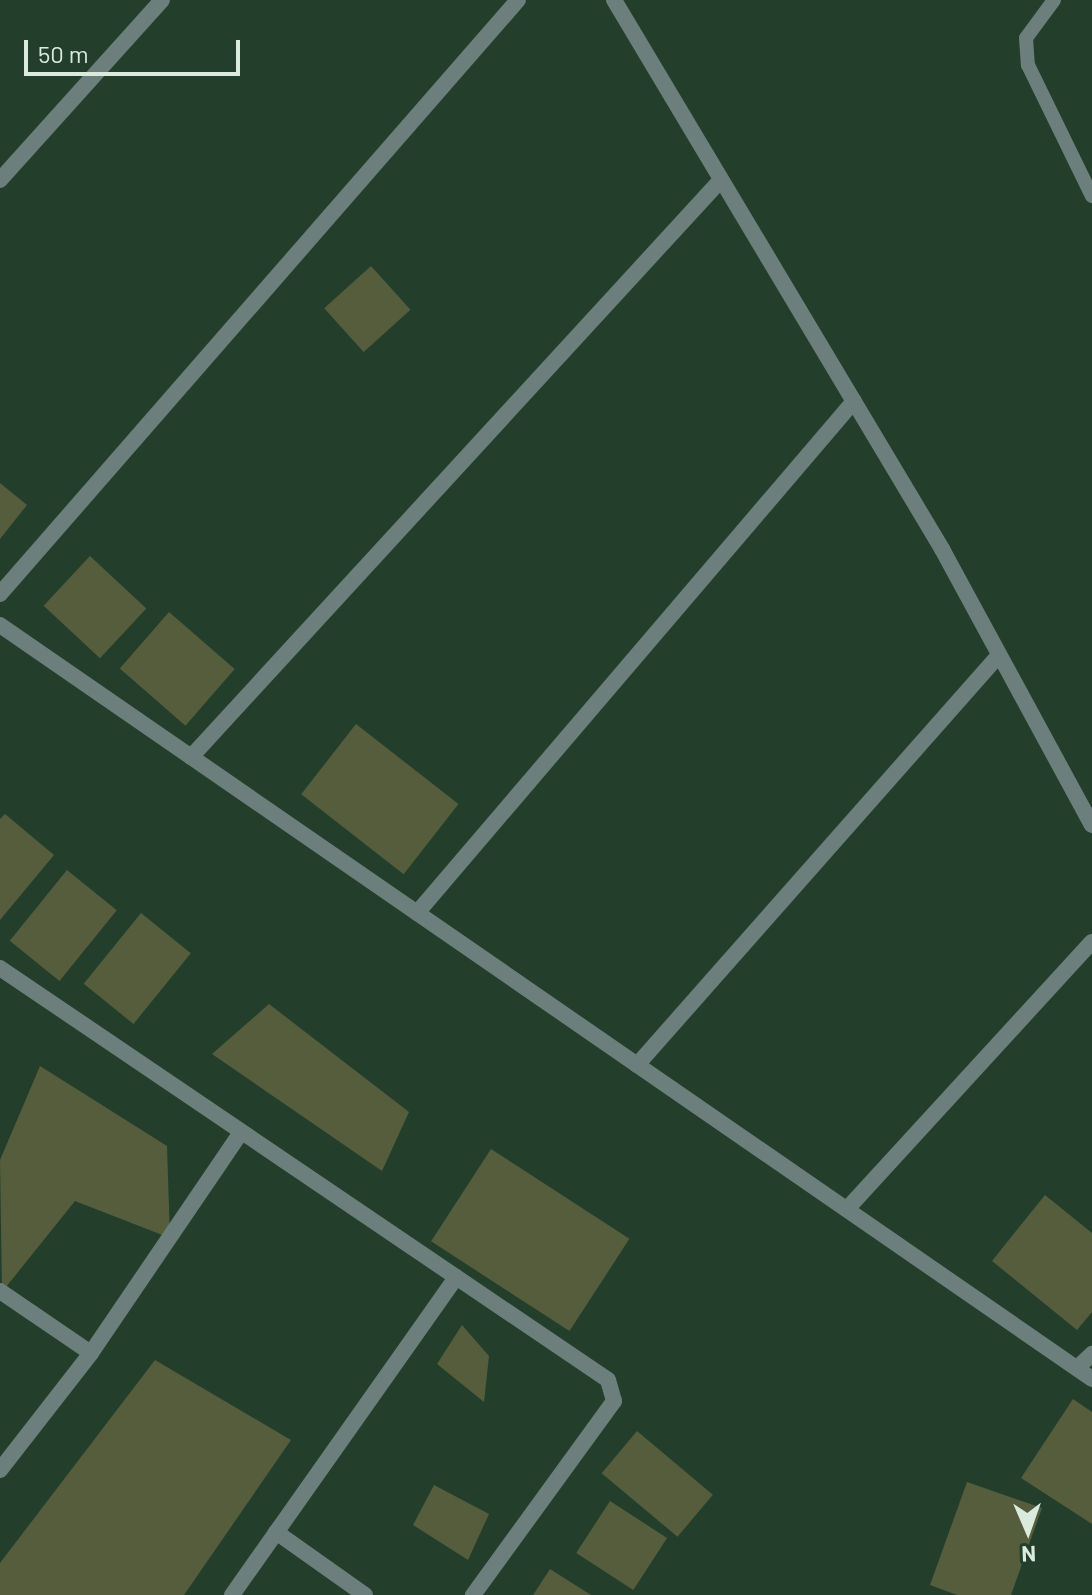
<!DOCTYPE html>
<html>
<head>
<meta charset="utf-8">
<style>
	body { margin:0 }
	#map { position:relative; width:1092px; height:1595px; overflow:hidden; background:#233f2c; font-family:Barlow,sans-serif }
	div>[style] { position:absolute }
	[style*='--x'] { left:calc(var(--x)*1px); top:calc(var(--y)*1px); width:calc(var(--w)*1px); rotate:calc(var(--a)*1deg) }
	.building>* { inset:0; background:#555d3d; transform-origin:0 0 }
	.lane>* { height:14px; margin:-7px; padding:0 7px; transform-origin:7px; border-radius:7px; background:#6c7f7c }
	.street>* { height:16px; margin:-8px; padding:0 8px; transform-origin:8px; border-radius:8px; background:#6c7f7c }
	span { translate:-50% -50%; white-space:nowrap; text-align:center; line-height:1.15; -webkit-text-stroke:6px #233f2c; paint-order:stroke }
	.north { position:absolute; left:988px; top:1491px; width:80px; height:80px; -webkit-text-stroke:6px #233f2c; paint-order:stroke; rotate:178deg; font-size:22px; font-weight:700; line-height:32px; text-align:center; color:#daebde }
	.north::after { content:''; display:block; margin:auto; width:28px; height:36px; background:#daebde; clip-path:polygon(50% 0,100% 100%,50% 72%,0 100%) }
	.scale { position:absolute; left:24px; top:40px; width:216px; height:36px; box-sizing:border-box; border:4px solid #daebde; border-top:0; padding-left:10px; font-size:24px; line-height:28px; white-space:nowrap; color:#daebde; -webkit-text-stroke:6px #233f2c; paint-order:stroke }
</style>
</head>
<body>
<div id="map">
	<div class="building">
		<div style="left:371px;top:266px;width:59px;height:63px;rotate:48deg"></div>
		<div style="clip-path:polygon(0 483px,27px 505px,0 539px)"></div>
		<div style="left:90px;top:556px;width:77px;height:68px;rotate:43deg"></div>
		<div style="left:169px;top:612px;width:87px;height:75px;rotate:41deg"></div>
		<div style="left:356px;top:724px;width:130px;height:89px;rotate:38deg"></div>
		<div style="clip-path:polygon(5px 814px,54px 855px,0 920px,0 819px)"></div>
		<div style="left:67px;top:870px;width:64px;height:91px;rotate:39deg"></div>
		<div style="left:141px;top:913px;width:64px;height:91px;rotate:39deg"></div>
		<div style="clip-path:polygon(269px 1004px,409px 1112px,382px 1171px,212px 1054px)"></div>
		<div style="clip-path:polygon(40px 1066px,167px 1146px,170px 1238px,75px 1201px,2px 1292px,0 1160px)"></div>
		<div style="left:491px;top:1149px;width:165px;height:110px;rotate:33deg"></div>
		<div style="clip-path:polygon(1045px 1195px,1092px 1233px,1092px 1312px,1077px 1330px,992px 1261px)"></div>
		<div style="clip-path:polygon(462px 1325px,489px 1356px,484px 1402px,437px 1364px)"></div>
		<div style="clip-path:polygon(155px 1360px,291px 1440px,184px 1595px,0 1595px,0 1563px)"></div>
		<div style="clip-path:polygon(1073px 1399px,1092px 1412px,1092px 1524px,1021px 1478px)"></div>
		<div style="left:637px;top:1431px;width:99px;height:55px;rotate:40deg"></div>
		<div style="clip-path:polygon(967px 1482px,1042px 1508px,1011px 1595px,957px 1595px,930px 1585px)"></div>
		<div style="clip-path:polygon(434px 1485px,489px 1514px,468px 1560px,413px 1525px)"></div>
		<div style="left:610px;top:1501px;width:68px;height:62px;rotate:33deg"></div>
		<div style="clip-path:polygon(550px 1569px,591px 1595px,533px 1595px)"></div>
	</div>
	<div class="lane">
		<div style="--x:1054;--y:0;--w:47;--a:126.4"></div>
		<div style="--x:1026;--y:38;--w:27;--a:86"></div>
		<div style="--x:1028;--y:65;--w:146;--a:64"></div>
	</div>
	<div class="street">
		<div style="--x:614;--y:0;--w:640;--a:59.14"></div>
		<div style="--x:942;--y:549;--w:314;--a:61.5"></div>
		<div style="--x:0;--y:180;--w:242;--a:-48"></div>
		<div style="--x:0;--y:594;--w:788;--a:-48.91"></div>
		<div style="--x:0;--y:625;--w:1327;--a:34.62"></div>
		<div style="--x:191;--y:757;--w:782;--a:-47.44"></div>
		<div style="--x:417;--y:913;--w:673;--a:-49.52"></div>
		<div style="--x:0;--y:968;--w:734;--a:34.12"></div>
		<div style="--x:608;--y:1380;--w:22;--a:74"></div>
		<div style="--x:614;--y:1401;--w:240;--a:126"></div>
		<div style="--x:637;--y:1065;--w:547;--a:-48.56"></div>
		<div style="--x:847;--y:1209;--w:362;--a:-47.5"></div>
		<div style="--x:0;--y:1291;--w:110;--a:34.3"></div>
		<div style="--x:1077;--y:1368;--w:21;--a:-43"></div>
		<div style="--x:0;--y:1470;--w:148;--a:-52.1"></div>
		<div style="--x:91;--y:1353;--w:267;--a:-55.8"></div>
		<div style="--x:276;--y:1532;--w:109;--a:35.3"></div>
		<div style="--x:232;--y:1595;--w:389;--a:-54.8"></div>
	</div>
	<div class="north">N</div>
	<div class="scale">50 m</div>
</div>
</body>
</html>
